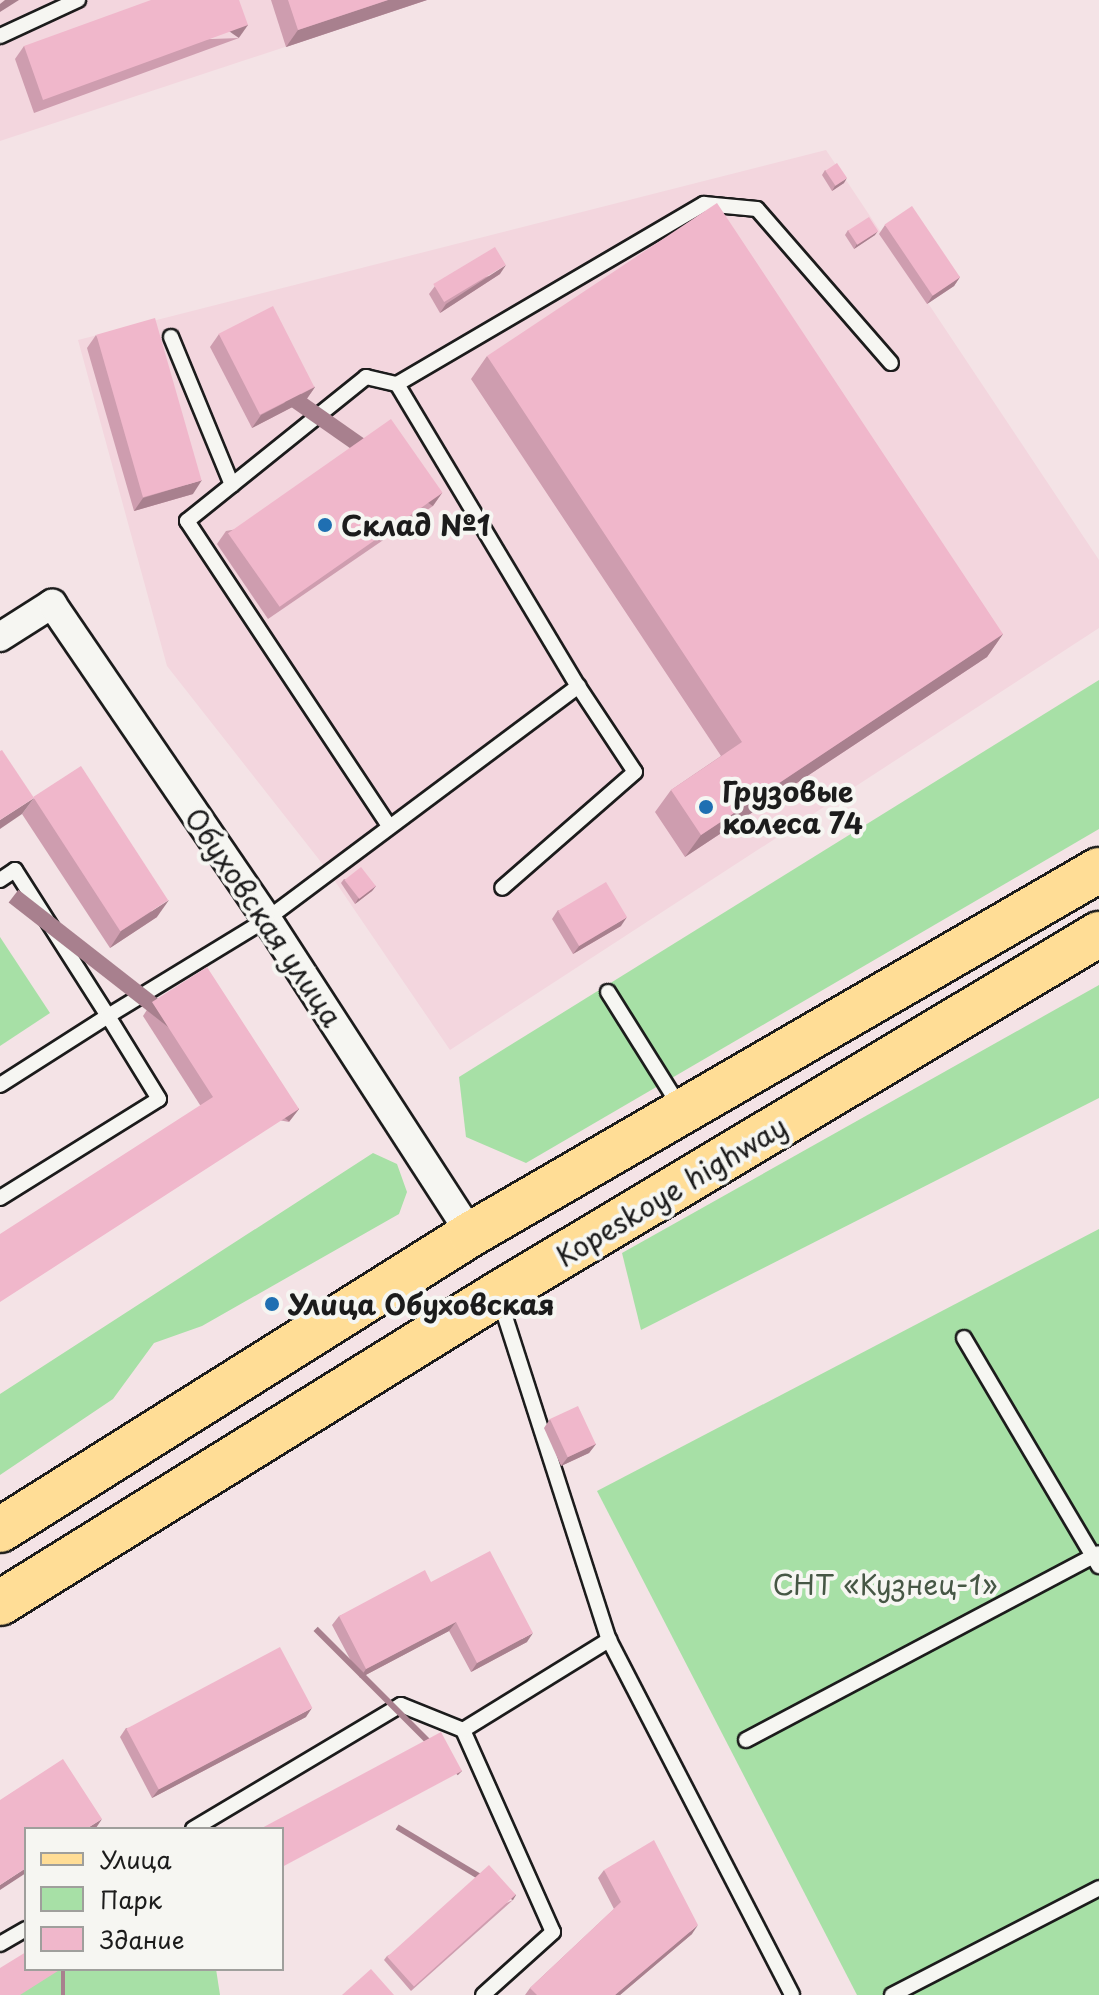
<!DOCTYPE html>
<html>
<head>
<meta charset="utf-8">
<style>
	body { margin:0 }
	#map { position:relative; width:1099px; height:1995px; overflow:hidden; background:#f4e3e6; font-family:"Playpen Sans",sans-serif }
	div>[style] { position:absolute }
	[style*='--x'] { left:calc(var(--x)*1px); top:calc(var(--y)*1px); width:calc(var(--w)*1px); rotate:calc(var(--a)*1deg) }
	.built>* { inset:0; background:#f3d6de }
	.green>* { inset:0; background:#a7e0a6 }
	.roads { filter:drop-shadow(2px 0 #1c1c1c) drop-shadow(-2px 0 #1c1c1c) drop-shadow(0 2px #1c1c1c) drop-shadow(0 -2px #1c1c1c) }
	.lane>* { height:14px; margin:-7px; padding:0 7px; transform-origin:7px; border-radius:7px; background:#f6f6f2 }
	.street>* { height:28px; margin:-14px; padding:0 14px; transform-origin:14px; border-radius:14px; background:#f6f6f2 }
	.primary>* { height:44px; margin:-22px; padding:0 22px; transform-origin:22px; border-radius:22px; background:#ffdd96 }
	.wall>* { inset:0; background:#ce9daf }
	.shaded-wall>* { inset:0; background:#a8808e; transform-origin:0 0 }
	.building>* { inset:0; background:#f0b7cb; transform-origin:0 0 }
	.dots>* { width:22px; height:22px; translate:-50% -50%; box-sizing:border-box; border:4px solid #f6f6f2; border-radius:50% }
	span { translate:-50% -50%; white-space:nowrap; text-align:center; line-height:1.15; -webkit-text-stroke:8px #f6f6f2; paint-order:stroke }
	.poi-label { font-size:28px; color:#1c1c1c; font-weight:700 }
	.left { translate:0 -50%; text-align:left }
	.street-label { font-size:28px; color:#1c1c1c }
	.park-label { font-size:28px; color:#465745 }
	.legend { position:absolute; left:24px; top:1827px; width:260px; height:144px; box-sizing:border-box; background:#f6f6f2; border:2px solid #9f9f9c; margin:0; padding:10px 14px; list-style:none; font-size:24px; color:#1c1c1c }
	.legend li { display:flex; align-items:center; gap:16px; height:40px }
	.legend b { width:40px; border:2px solid #9f9f9c }
</style>
</head>
<body>
<div id="map">
	<div class="built">
		<div style="clip-path:polygon(0 0,427px 0,0 141px)"></div>
		<div style="clip-path:polygon(826px 150px,1099px 560px,1099px 628px,450px 1050px,328px 871px,167px 666px,78px 340px)"></div>
	</div>
	<div class="green">
		<div style="clip-path:polygon(1099px 680px,1099px 829px,526px 1163px,466px 1137px,459px 1077px)"></div>
		<div style="clip-path:polygon(0 937px,50px 1013px,0 1046px)"></div>
		<div style="clip-path:polygon(1099px 985px,1099px 1098px,641px 1330px,622px 1253px)"></div>
		<div style="clip-path:polygon(373px 1153px,397px 1164px,407px 1192px,399px 1214px,202px 1326px,154px 1343px,113px 1399px,0 1475px,0 1394px)"></div>
		<div style="clip-path:polygon(1099px 1229px,1099px 1995px,857px 1995px,597px 1491px)"></div>
		<div style="clip-path:polygon(26px 1969px,216px 1969px,220px 1995px,0 1995px,0 1974px)"></div>
	</div>
	<div class="roads">
		<div class="lane">
			<div style="--x:0;--y:36;--w:86;--a:-24.8"></div>
			<div style="--x:171;--y:337;--w:160;--a:67.6"></div>
			<div style="--x:397;--y:384;--w:352;--a:59.1"></div>
			<div style="--x:578;--y:686;--w:103;--a:56.5"></div>
			<div style="--x:635;--y:772;--w:176;--a:138.9"></div>
			<div style="--x:389;--y:826;--w:366;--a:-123.5"></div>
			<div style="--x:187;--y:521;--w:230;--a:-38.8"></div>
			<div style="--x:366;--y:377;--w:32;--a:13"></div>
			<div style="--x:397;--y:384;--w:356;--a:-30.4"></div>
			<div style="--x:704;--y:204;--w:53;--a:5.4"></div>
			<div style="--x:757;--y:209;--w:204;--a:49"></div>
			<div style="--x:0;--y:880;--w:18;--a:-34"></div>
			<div style="--x:15;--y:870;--w:173;--a:57.5"></div>
			<div style="--x:108;--y:1016;--w:128;--a:147.4"></div>
			<div style="--x:608;--y:992;--w:136;--a:57.9"></div>
			<div style="--x:0;--y:1198;--w:187;--a:-31.9"></div>
			<div style="--x:159;--y:1099;--w:97;--a:-121.6"></div>
			<div style="--x:108;--y:1016;--w:186;--a:-31.4"></div>
			<div style="--x:267;--y:919;--w:389;--a:-36.8"></div>
			<div style="--x:500;--y:1301;--w:356;--a:72.2"></div>
			<div style="--x:609;--y:1640;--w:399;--a:62.7"></div>
			<div style="--x:964;--y:1338;--w:265;--a:59.4"></div>
			<div style="--x:463;--y:1730;--w:221;--a:66"></div>
			<div style="--x:553;--y:1932;--w:94;--a:138"></div>
			<div style="--x:746;--y:1740;--w:399;--a:-27.9"></div>
			<div style="--x:193;--y:1829;--w:242;--a:-30.8"></div>
			<div style="--x:401;--y:1705;--w:67;--a:22"></div>
			<div style="--x:463;--y:1730;--w:172;--a:-31.7"></div>
			<div style="--x:0;--y:1944;--w:30;--a:-30"></div>
			<div style="--x:892;--y:1995;--w:233;--a:-27.3"></div>
		</div>
		<div class="street">
			<div style="--x:0;--y:637;--w:62;--a:-32.4"></div>
			<div style="--x:52;--y:604;--w:381;--a:55.7"></div>
			<div style="--x:267;--y:919;--w:375;--a:57.1"></div>
		</div>
		<div class="primary">
			<div style="--x:0;--y:1530;--w:556;--a:-32.15"></div>
			<div style="--x:471;--y:1234;--w:726;--a:-30.1"></div>
			<div style="--x:0;--y:1603;--w:586;--a:-31.82"></div>
			<div style="--x:498;--y:1294;--w:701;--a:-30.92"></div>
		</div>
	</div>
	<div class="wall">
		<div style="clip-path:polygon(271px 0,427px 0,286px 47px)"></div>
		<div style="clip-path:polygon(239px 38px,34px 113px,15px 59px,24px 46px)"></div>
		<div style="clip-path:polygon(825px 170px,844px 183px,832px 191px,822px 175px)"></div>
		<div style="clip-path:polygon(885px 225px,960px 277px,954px 286px,927px 304px,879px 234px)"></div>
		<div style="clip-path:polygon(848px 230px,875px 235px,854px 249px,845px 235px)"></div>
		<div style="clip-path:polygon(500px 274px,440px 313px,429px 294px,435px 286px)"></div>
		<div style="clip-path:polygon(219px 334px,315px 387px,306px 400px,252px 428px,210px 347px)"></div>
		<div style="clip-path:polygon(96px 335px,193px 494px,134px 511px,87px 348px)"></div>
		<div style="clip-path:polygon(487px 356px,1003px 634px,987px 657px,685px 857px,655px 812px,671px 790px,721px 756px,471px 379px)"></div>
		<div style="clip-path:polygon(442px 493px,433px 506px,268px 619px,217px 544px,226px 531px)"></div>
		<div style="clip-path:polygon(34px 798px,157px 917px,110px 948px,22px 814px)"></div>
		<div style="clip-path:polygon(344px 879px,376px 886px,372px 891px,355px 904px,341px 883px)"></div>
		<div style="clip-path:polygon(558px 910px,621px 926px,573px 954px,552px 919px)"></div>
		<div style="clip-path:polygon(152px 1002px,299px 1109px,289px 1122px,200px 1105px,143px 1016px)"></div>
		<div style="clip-path:polygon(550px 1419px,596px 1444px,589px 1453px,561px 1466px,544px 1428px)"></div>
		<div style="clip-path:polygon(431px 1582px,527px 1642px,471px 1672px,449px 1631px,360px 1678px,332px 1625px,339px 1616px)"></div>
		<div style="clip-path:polygon(306px 1717px,152px 1798px,120px 1737px,126px 1728px)"></div>
		<div style="clip-path:polygon(604px 1870px,692px 1934px,620px 1995px,525px 1995px,530px 1988px,614px 1909px,598px 1878px)"></div>
		<div style="clip-path:polygon(513px 1900px,411px 1991px,384px 1960px,387px 1956px)"></div>
	</div>
	<div class="shaded-wall">
		<div style="clip-path:polygon(5px 0,19px 0,0 12px,0 4px)"></div>
		<div style="clip-path:polygon(388px 0,427px 0,286px 47px,298px 30px)"></div>
		<div style="left:248px;top:25px;width:16px;height:218px;rotate:125deg"></div>
		<div style="clip-path:polygon(847px 178px,844px 183px,832px 191px,835px 186px)"></div>
		<div style="clip-path:polygon(878px 231px,875px 235px,854px 249px,857px 244px)"></div>
		<div style="clip-path:polygon(506px 265px,500px 274px,440px 313px,446px 304px)"></div>
		<div style="clip-path:polygon(960px 277px,954px 286px,927px 304px,933px 295px)"></div>
		<div style="clip-path:polygon(315px 387px,306px 400px,252px 428px,261px 415px)"></div>
		<div style="clip-path:polygon(202px 480px,193px 494px,134px 511px,143px 498px)"></div>
		<div style="left:442px;top:493px;width:16px;height:200px;rotate:125deg"></div>
		<div style="clip-path:polygon(1003px 634px,987px 657px,685px 857px,701px 835px)"></div>
		<div style="clip-path:polygon(34px 798px,22px 814px,0 829px,0 820px)"></div>
		<div style="clip-path:polygon(376px 886px,372px 891px,355px 904px,358px 899px)"></div>
		<div style="clip-path:polygon(169px 900px,157px 917px,110px 948px,121px 931px)"></div>
		<div style="clip-path:polygon(627px 917px,621px 926px,573px 954px,580px 945px)"></div>
		<div style="left:299px;top:1109px;width:16px;height:356px;rotate:128deg"></div>
		<div style="clip-path:polygon(596px 1444px,589px 1453px,561px 1466px,568px 1457px)"></div>
		<div style="clip-path:polygon(456px 1622px,449px 1631px,360px 1678px,366px 1669px)"></div>
		<div style="clip-path:polygon(533px 1633px,527px 1642px,471px 1672px,477px 1663px)"></div>
		<div style="clip-path:polygon(312px 1708px,306px 1717px,152px 1798px,159px 1789px)"></div>
		<div style="left:462px;top:1771px;width:6px;height:204px;rotate:135deg"></div>
		<div style="clip-path:polygon(102px 1819px,96px 1828px,86px 1829px)"></div>
		<div style="clip-path:polygon(26px 1868px,26px 1873px,0 1890px,0 1885px)"></div>
		<div style="left:516px;top:1895px;width:6px;height:137px;rotate:121deg"></div>
		<div style="clip-path:polygon(698px 1925px,692px 1934px,620px 1995px,615px 1995px)"></div>
		<div style="left:61px;top:1969px;width:4px;height:49px"></div>
	</div>
	<div class="building">
		<div style="clip-path:polygon(151px 0,239px 0,248px 25px,43px 100px,24px 46px)"></div>
		<div style="clip-path:polygon(288px 0,388px 0,298px 30px)"></div>
		<div style="left:837px;top:163px;width:18px;height:14px;rotate:56deg"></div>
		<div style="clip-path:polygon(717px 203px,1003px 634px,701px 835px,671px 790px,742px 742px,487px 356px)"></div>
		<div style="left:912px;top:206px;width:86px;height:33px;rotate:56deg"></div>
		<div style="left:869px;top:217px;width:17px;height:25px;rotate:57deg"></div>
		<div style="left:495px;top:247px;width:21px;height:72px;rotate:59deg"></div>
		<div style="left:273px;top:306px;width:91px;height:61px;rotate:63deg"></div>
		<div style="left:155px;top:318px;width:169px;height:61px;rotate:74deg"></div>
		<div style="left:391px;top:419px;width:90px;height:199px;rotate:55deg"></div>
		<div style="clip-path:polygon(2px 750px,34px 798px,0 820px,0 751px)"></div>
		<div style="left:81px;top:766px;width:160px;height:57px;rotate:57deg"></div>
		<div style="left:361px;top:867px;width:24px;height:21px;rotate:52deg"></div>
		<div style="left:606px;top:882px;width:41px;height:56px;rotate:59deg"></div>
		<div style="clip-path:polygon(207px 967px,299px 1109px,0 1302px,0 1234px,213px 1097px,152px 1002px)"></div>
		<div style="left:578px;top:1406px;width:42px;height:31px;rotate:65deg"></div>
		<div style="clip-path:polygon(490px 1551px,533px 1633px,477px 1663px,456px 1622px,366px 1669px,339px 1616px,425px 1570px,431px 1582px)"></div>
		<div style="left:280px;top:1647px;width:69px;height:174px;rotate:62deg"></div>
		<div style="clip-path:polygon(441px 1732px,462px 1771px,282px 1867px,282px 1829px,260px 1829px)"></div>
		<div style="clip-path:polygon(63px 1759px,102px 1819px,86px 1829px,26px 1829px,26px 1868px,0 1885px,0 1800px)"></div>
		<div style="clip-path:polygon(654px 1840px,698px 1925px,615px 1995px,537px 1995px,530px 1988px,621px 1902px,604px 1870px)"></div>
		<div style="left:489px;top:1865px;width:40px;height:137px;rotate:48deg"></div>
		<div style="clip-path:polygon(26px 1952px,26px 1969px,61px 1969px,20px 1995px,0 1995px,0 1968px)"></div>
		<div style="clip-path:polygon(371px 1969px,394px 1995px,342px 1995px)"></div>
	</div>
	<div class="dots">
		<div style="left:325px;top:525px;background:#1f6fb2"></div>
		<div style="left:706px;top:807px;background:#1f6fb2"></div>
		<div style="left:272px;top:1304px;background:#1f6fb2"></div>
	</div>
	<div class="poi-label">
		<span class="left" style="left:341px;top:525px">Склад №1</span>
		<span class="left" style="left:722px;top:807px">Грузовые<br>колеса 74</span>
		<span class="left" style="left:288px;top:1304px">Улица Обуховская</span>
	</div>
	<div class="street-label">
		<span style="left:264px;top:917px;rotate:56deg">Обуховская улица</span>
		<span style="left:671px;top:1191px;rotate:-31deg">Kopeskoye highway</span>
	</div>
	<div class="park-label">
		<span style="left:885px;top:1584px">СНТ «Кузнец-1»</span>
	</div>
	<ul class="legend">
	<li><b style="height:10px;background:#ffdd96"></b>Улица</li>
	<li><b style="height:22px;background:#a7e0a6"></b>Парк</li>
	<li><b style="height:22px;background:#f0b7cb"></b>Здание</li>
	</ul>
</div>
</body>
</html>
